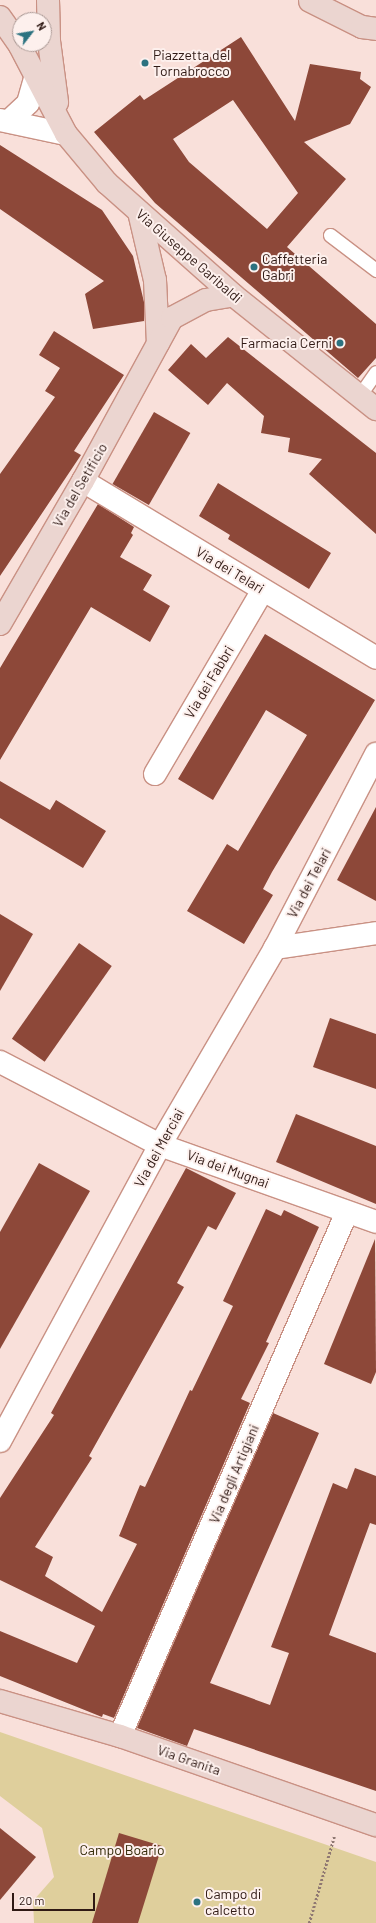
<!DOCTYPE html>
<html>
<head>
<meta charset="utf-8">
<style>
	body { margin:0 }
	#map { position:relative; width:376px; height:1923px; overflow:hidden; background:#f9e0da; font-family:Barlow,sans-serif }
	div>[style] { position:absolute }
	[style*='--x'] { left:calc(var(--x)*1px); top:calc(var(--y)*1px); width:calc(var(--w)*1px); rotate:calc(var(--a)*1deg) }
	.green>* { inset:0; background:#dfcf9c }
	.building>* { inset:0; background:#8d4839; transform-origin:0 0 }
	.path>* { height:2.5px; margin-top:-1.25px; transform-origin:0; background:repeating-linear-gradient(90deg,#8f7872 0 2px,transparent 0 4px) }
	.roads { filter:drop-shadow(1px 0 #c99184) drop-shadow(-1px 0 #c99184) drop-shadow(0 1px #c99184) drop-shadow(0 -1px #c99184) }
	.lane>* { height:13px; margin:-6.5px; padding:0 6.5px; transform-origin:6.5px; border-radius:6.5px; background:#fff }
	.street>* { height:22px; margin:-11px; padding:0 11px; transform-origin:11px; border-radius:11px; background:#fff }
	.secondary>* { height:22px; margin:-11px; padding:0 11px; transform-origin:11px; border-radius:11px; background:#ebd5d0 }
	.dots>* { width:11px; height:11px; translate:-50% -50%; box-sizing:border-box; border:2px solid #fdf0ed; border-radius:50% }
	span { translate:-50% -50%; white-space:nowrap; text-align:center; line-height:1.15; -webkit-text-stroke:4px #fdf0ed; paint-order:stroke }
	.poi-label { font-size:14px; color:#2f1914 }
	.left { translate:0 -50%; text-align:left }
	.right { translate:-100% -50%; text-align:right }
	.street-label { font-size:14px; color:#2f1914 }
	.park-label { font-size:14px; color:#332a08 }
	.north { position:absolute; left:12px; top:12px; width:40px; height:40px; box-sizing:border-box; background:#fdf0ed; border:1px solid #ab9a96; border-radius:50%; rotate:59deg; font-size:11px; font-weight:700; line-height:16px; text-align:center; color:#2f1914 }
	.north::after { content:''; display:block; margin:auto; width:14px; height:18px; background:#2c7280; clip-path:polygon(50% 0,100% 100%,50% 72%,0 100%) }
	.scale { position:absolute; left:12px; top:1893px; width:83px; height:18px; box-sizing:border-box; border:2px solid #2f1914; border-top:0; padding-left:5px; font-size:12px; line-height:14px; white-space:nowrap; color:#2f1914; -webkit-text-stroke:3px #fdf0ed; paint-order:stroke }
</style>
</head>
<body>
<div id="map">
	<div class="green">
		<div style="clip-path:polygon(0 1732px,376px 1862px,376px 1923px,34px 1923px,33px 1901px,54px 1877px,42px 1828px,0 1796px)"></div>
	</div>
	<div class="building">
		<div style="clip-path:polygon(evenodd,241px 37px,295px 121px,310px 64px,361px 72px,360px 79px,371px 87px,350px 124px,304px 142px,346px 179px,287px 247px,376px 324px,376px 358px,358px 378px,155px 203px,94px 132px,140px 95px,144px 100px,241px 37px,233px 100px,298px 193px,267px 229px,189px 162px,173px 139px,233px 100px)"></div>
		<div style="clip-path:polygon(0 145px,102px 210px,133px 256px,144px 302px,144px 321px,93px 329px,85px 294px,104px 281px,0 209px)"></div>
		<div style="clip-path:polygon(54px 331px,124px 375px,74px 451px,81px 455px,0 576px,0 474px,55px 397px,45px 391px,60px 368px,39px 355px)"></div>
		<div style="clip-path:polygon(228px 337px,376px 453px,376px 534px,309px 474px,322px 459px,288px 452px,290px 438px,261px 433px,264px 416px,227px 383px,208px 405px,168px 370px,191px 344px,206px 358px)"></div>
		<div style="left:154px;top:412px;width:42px;height:83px;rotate:30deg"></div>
		<div style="clip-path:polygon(218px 483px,331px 553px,309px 589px,228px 539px,230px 535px,199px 516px)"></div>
		<div style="clip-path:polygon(98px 504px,134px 527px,131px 533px,133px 535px,120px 557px,152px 575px,143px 590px,170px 606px,150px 642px,91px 607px,0 760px,0 668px)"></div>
		<div style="clip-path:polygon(265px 634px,375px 700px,272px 872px,263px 889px,273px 895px,244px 944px,187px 911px,227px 844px,238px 851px,307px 735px,266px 710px,213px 800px,178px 779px)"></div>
		<div style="clip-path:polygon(0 781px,50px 810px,56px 800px,106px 831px,83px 868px,0 818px)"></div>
		<div style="clip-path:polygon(376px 807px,376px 901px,337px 880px)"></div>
		<div style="clip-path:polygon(0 914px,33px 934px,0 991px)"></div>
		<div style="left:79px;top:943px;width:40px;height:117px;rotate:35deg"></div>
		<div style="clip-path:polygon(330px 1018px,376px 1034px,376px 1089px,313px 1067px)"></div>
		<div style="clip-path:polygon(296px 1114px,376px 1146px,376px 1204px,276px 1162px)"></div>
		<div style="clip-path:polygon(39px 1163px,90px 1191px,0 1349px,0 1232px)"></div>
		<div style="clip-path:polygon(186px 1168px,236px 1193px,216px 1230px,208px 1226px,177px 1283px,184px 1287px,89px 1456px,92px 1458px,35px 1547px,53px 1557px,45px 1576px,102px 1612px,137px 1544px,119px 1536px,140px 1485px,145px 1487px,190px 1390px,192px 1391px,233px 1306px,223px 1301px,266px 1209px,281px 1216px,284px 1210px,319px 1227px,266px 1342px,269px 1343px,241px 1399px,250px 1403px,114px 1718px,103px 1714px,102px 1717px,0 1676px,0 1631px,77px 1663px,95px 1626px,0 1580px,0 1498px,54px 1415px,51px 1413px)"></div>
		<div style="clip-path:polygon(375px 1239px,376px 1372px,371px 1384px,324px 1364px)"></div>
		<div style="clip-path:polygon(273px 1413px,319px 1433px,210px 1683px,270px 1705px,289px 1653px,271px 1647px,333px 1483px,347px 1489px,355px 1468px,376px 1476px,376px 1525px,370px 1523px,329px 1635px,376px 1653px,376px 1791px,194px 1729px,187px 1746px,137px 1728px)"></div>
		<div style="clip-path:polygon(0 1828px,36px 1857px,0 1900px)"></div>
		<div style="clip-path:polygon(119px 1833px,162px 1846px,138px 1923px,92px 1923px)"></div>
	</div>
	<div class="path">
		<div style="--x:309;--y:1923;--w:90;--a:-73.8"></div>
	</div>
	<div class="roads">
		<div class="lane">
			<div style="--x:330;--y:235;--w:58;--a:37.3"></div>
			<div style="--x:359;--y:396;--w:29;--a:-55"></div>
		</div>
		<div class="street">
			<div style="--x:0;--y:120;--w:67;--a:12"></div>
			<div style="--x:9;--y:121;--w:26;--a:-43"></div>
			<div style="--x:28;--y:103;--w:29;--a:-74"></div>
			<div style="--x:83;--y:481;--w:342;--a:31.1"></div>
			<div style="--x:155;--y:774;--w:213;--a:-59.6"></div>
			<div style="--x:275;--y:948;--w:219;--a:-62.5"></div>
			<div style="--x:0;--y:1062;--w:180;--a:27.4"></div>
			<div style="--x:160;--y:1145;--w:229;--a:19.6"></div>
			<div style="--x:0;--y:1441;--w:336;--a:-61.6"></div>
			<div style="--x:160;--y:1145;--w:228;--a:-59.7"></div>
			<div style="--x:275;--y:948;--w:102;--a:-8.4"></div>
			<div style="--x:120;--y:1736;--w:571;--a:-66.58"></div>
		</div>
		<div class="secondary">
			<div style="--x:48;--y:0;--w:41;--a:88.6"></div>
			<div style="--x:49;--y:41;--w:62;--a:82.5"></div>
			<div style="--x:310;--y:1;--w:58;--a:26.6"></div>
			<div style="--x:362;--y:27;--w:14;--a:8"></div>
			<div style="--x:0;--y:17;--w:35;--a:55"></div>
			<div style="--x:20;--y:46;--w:99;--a:62.4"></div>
			<div style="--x:66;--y:134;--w:64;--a:50.1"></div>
			<div style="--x:107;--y:183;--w:169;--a:41.6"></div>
			<div style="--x:233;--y:295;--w:183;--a:38.6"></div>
			<div style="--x:139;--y:212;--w:70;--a:76.8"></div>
			<div style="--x:155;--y:280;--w:63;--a:87.3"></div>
			<div style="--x:0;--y:624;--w:165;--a:-59.9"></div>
			<div style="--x:83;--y:481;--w:186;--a:-61.4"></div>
			<div style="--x:172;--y:318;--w:38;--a:-28"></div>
			<div style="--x:206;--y:300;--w:27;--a:-10"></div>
			<div style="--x:0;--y:1701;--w:125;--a:16.3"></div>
			<div style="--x:120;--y:1736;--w:271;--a:19.2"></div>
		</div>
	</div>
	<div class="dots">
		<div style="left:145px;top:63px;background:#2c7280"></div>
		<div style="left:254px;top:267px;background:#2c7280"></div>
		<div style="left:340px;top:343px;background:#2c7280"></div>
		<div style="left:197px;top:1902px;background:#2c7280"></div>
	</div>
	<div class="poi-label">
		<span class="left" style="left:153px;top:63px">Piazzetta del<br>Tornabrocco</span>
		<span class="left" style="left:262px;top:267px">Caffetteria<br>Gabri</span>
		<span class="right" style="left:332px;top:343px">Farmacia Cerni</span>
		<span class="left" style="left:205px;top:1902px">Campo di<br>calcetto</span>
	</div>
	<div class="street-label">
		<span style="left:189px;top:256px;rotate:41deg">Via Giuseppe Garibaldi</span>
		<span style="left:80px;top:485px;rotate:-60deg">Via del Setificio</span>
		<span style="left:230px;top:570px;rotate:31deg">Via dei Telari</span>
		<span style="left:209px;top:682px;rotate:-59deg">Via dei Fabbri</span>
		<span style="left:309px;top:883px;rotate:-62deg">Via dei Telari</span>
		<span style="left:159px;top:1148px;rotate:-61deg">Via dei Merciai</span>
		<span style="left:228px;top:1169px;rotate:20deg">Via dei Mugnai</span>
		<span style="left:234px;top:1474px;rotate:-67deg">Via degli Artigiani</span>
		<span style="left:189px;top:1760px;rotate:19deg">Via Granita</span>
	</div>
	<div class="park-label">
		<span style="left:122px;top:1850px">Campo Boario</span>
	</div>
	<div class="north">N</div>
	<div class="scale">20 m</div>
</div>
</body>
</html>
